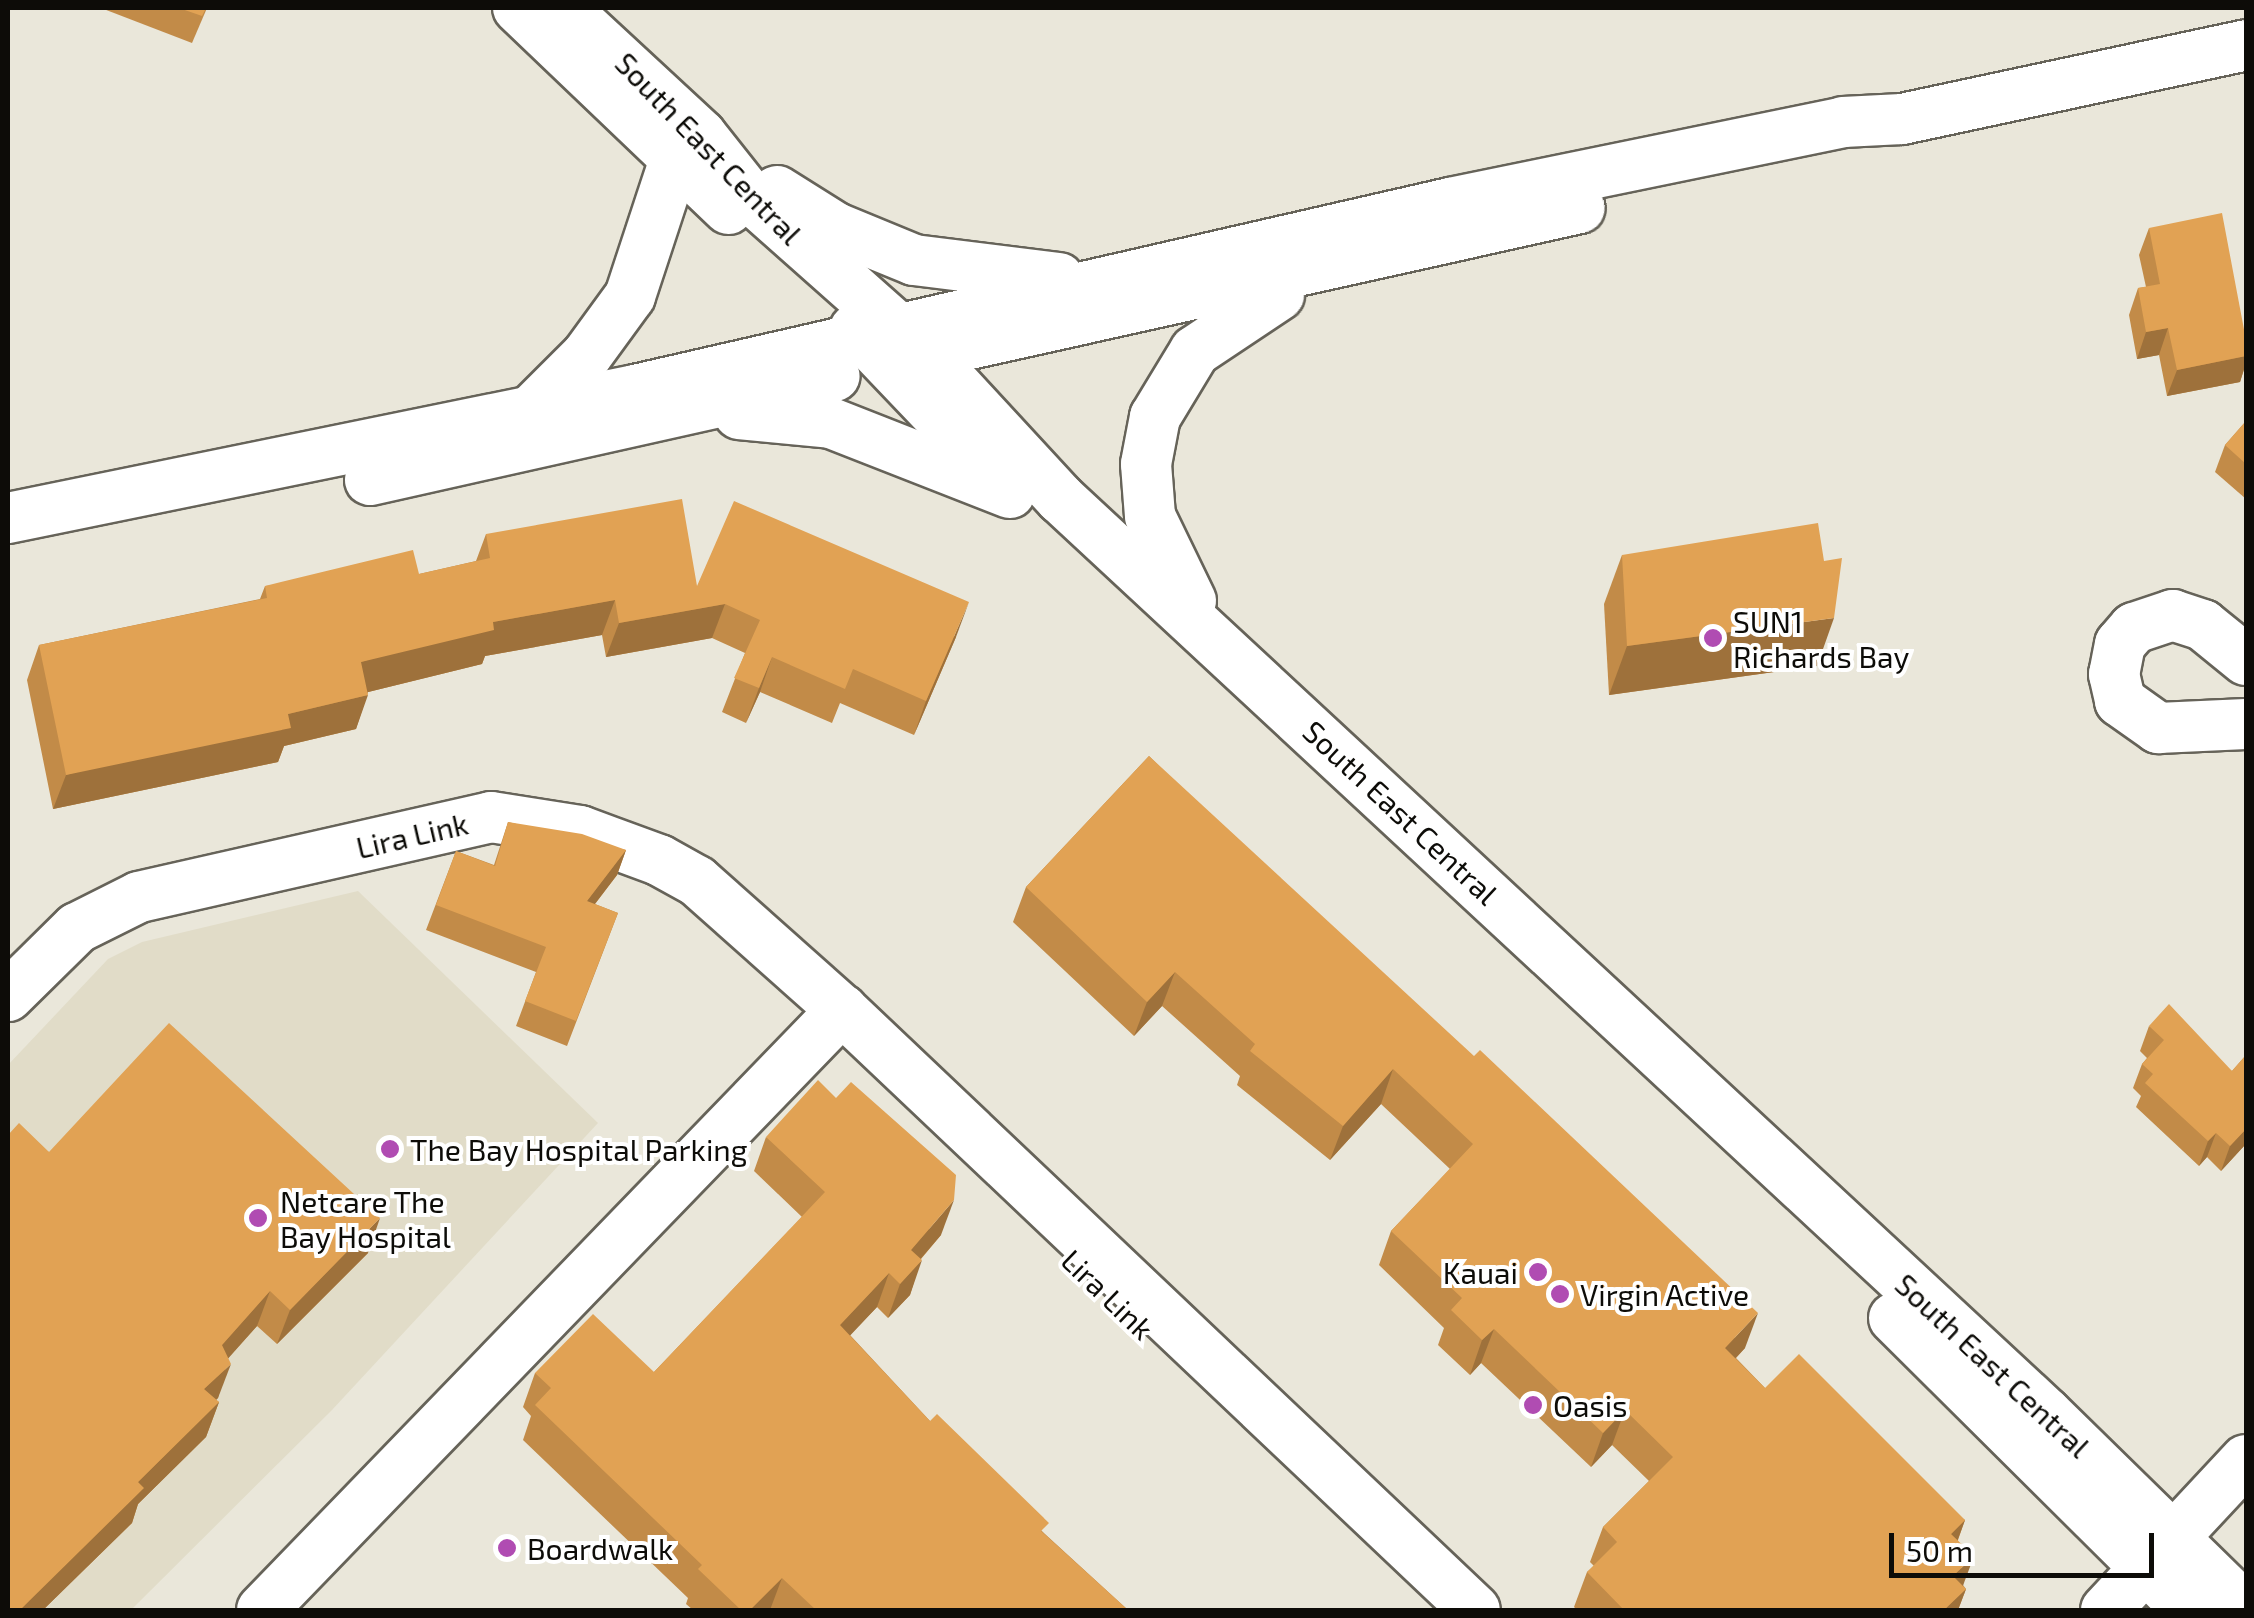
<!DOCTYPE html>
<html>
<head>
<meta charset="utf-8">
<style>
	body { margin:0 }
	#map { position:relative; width:2254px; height:1618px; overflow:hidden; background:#eae7da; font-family:"Exo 2",sans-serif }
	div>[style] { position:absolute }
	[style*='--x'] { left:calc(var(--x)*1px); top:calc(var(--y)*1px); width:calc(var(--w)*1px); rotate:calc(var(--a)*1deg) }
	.built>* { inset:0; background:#e1dcc8 }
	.roads { filter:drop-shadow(2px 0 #666359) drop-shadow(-2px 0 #666359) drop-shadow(0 2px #666359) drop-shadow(0 -2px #666359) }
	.minor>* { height:50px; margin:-25px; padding:0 25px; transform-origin:25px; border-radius:25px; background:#fff }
	.wall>* { inset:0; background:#c28b48 }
	.shaded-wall>* { inset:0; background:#9e713b }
	.building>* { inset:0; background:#e1a254 }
	.dots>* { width:28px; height:28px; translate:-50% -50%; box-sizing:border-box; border:5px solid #fff; border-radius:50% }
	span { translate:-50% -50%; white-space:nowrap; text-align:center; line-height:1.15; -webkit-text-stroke:8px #fff; paint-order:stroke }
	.street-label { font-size:30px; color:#0d0c08 }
	.poi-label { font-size:30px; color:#0d0c08 }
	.left { translate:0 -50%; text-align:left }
	.right { translate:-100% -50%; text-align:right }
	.frame { position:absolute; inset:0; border:10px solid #0d0c08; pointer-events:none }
	.scale { position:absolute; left:1889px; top:1533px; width:265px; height:45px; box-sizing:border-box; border:5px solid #0d0c08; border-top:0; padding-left:12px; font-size:30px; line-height:35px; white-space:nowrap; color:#0d0c08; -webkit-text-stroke:8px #fff; paint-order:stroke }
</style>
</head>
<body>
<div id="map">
	<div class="built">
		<div style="clip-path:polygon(358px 891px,598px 1123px,332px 1410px,131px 1610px,8px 1610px,8px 1065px,108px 959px,142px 942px)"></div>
	</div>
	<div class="roads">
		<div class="minor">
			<div style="--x:518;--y:8;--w:291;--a:43.7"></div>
			<div style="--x:564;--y:8;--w:187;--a:42.8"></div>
			<div style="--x:701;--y:135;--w:80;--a:51.6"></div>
			<div style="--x:751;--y:198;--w:235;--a:41.6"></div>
			<div style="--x:927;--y:354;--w:197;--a:47.3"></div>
			<div style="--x:1061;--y:499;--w:1344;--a:42.86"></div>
			<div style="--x:2046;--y:1413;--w:280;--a:44.4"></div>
			<div style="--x:777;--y:191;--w:70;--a:32.1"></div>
			<div style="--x:836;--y:228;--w:84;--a:22.3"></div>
			<div style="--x:914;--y:260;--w:146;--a:7.1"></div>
			<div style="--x:855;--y:329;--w:170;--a:46.4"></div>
			<div style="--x:911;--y:357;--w:685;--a:-12.56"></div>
			<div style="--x:531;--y:411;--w:79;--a:-45"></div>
			<div style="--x:587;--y:355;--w:73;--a:-53.9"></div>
			<div style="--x:630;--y:296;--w:144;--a:-71.8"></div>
			<div style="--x:739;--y:414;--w:92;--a:5.6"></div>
			<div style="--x:831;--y:423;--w:192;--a:21.4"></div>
			<div style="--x:370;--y:480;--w:476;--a:-12.6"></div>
			<div style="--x:8;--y:518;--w:640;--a:-11.54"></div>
			<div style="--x:635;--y:390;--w:836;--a:-12.92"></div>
			<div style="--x:1450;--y:203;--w:401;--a:-11.6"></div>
			<div style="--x:1843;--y:122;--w:59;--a:-2.9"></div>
			<div style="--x:1902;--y:119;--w:352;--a:-12.1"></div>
			<div style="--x:1191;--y:601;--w:94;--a:-115.8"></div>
			<div style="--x:1150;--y:516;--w:52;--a:-94.4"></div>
			<div style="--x:1146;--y:464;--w:48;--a:-79.2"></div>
			<div style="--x:1155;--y:417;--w:77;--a:-58.8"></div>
			<div style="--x:1195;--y:351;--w:101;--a:-33.7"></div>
			<div style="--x:2246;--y:660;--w:55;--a:-140.9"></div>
			<div style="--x:2203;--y:625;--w:32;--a:-162"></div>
			<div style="--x:2173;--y:615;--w:41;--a:161.6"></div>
			<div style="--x:2134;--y:628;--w:21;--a:131"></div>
			<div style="--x:2120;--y:644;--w:31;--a:101"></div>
			<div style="--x:2114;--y:674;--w:28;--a:77"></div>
			<div style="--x:2120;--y:701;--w:47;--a:35.4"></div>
			<div style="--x:2158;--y:728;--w:88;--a:-2.6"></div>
			<div style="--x:8;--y:996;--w:97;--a:-44.6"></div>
			<div style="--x:77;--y:928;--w:69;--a:-26.6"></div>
			<div style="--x:139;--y:897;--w:361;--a:-12.8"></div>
			<div style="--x:491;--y:817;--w:90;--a:8.9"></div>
			<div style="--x:580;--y:831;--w:84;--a:20.2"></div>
			<div style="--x:659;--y:860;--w:43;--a:28.9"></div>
			<div style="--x:697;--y:881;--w:194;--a:41.7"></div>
			<div style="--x:1894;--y:1318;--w:414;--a:44.8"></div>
			<div style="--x:262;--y:1610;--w:835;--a:-45.97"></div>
			<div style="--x:842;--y:1010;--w:872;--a:43.47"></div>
			<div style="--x:2106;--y:1610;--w:205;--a:-47"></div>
		</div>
	</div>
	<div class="wall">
		<div style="clip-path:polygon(101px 8px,207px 8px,192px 43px)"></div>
		<div style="clip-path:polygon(2149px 228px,2246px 340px,2246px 363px,2240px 382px,2167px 396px,2159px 355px,2137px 359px,2129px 315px,2138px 288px,2146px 287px,2139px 255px)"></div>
		<div style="clip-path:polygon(2246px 421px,2246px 499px,2215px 472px,2225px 445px)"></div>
		<div style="clip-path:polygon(486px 534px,697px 586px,956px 637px,914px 735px,840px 703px,832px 723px,760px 692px,746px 723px,722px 712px,745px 653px,712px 638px,606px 657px,602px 635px,485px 656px,482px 664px,368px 692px,356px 729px,284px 746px,278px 762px,53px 809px,27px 680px,39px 645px,260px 599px,265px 586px,419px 574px,476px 561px)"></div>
		<div style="clip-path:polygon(1622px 555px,1817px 666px,1609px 695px,1604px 604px)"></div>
		<div style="clip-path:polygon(1149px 756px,1745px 1348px,1736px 1358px,1765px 1388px,1965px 1520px,1958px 1540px,1963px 1585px,1966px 1589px,1958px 1610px,1577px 1610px,1574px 1607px,1587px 1572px,1594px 1566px,1590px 1562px,1603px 1527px,1649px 1481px,1612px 1445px,1591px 1467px,1481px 1363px,1470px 1375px,1438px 1345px,1444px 1328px,1379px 1265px,1391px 1231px,1450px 1169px,1381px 1104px,1330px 1160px,1237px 1085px,1240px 1076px,1162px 1006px,1134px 1036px,1013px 922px,1026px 887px)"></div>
		<div style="clip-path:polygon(508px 822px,626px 850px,617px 875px,595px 904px,618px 913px,567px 1046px,516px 1026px,536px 972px,426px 930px,456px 851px,494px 865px)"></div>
		<div style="clip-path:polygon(2149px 1026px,2232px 1071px,2246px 1055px,2246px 1149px,2244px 1146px,2221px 1171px,2207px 1157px,2199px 1166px,2136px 1107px,2141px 1096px,2133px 1088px,2142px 1064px,2147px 1058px,2140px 1051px)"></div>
		<div style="clip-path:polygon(8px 1135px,49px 1152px,368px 1253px,277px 1344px,257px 1326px,228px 1358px,218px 1398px,216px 1400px,219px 1402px,206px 1437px,138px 1504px,132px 1523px,43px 1610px,8px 1610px)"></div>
		<div style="clip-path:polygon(766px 1137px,941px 1235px,921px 1259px,910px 1295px,888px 1318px,877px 1307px,850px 1335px,930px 1421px,1045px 1534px,1128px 1610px,693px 1610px,686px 1604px,688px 1598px,523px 1440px,531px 1416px,523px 1407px,535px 1373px,654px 1372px,802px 1217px,754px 1171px)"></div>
	</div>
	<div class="shaded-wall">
		<div style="clip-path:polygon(2168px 328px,2159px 355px,2137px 359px,2146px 332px)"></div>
		<div style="clip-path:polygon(2246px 356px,2246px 363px,2240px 382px,2167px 396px,2177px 370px)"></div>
		<div style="clip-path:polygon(615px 600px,602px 635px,485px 656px,482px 664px,348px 697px,361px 662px,493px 622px)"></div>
		<div style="clip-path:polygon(969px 602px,956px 637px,914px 735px,926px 701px)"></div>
		<div style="clip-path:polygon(725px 604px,712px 638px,606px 657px,619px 623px)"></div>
		<div style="clip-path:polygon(1834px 618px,1817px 666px,1609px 695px,1627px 646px)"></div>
		<div style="clip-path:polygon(772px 657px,760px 692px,746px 723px,759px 688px)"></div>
		<div style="clip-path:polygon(368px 695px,356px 729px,284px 746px,278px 762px,53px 809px,66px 775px,288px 714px)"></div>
		<div style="clip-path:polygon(626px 850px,617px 875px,578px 926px,587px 901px)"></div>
		<div style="clip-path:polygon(1175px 972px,1162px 1006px,1134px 1036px,1147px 1002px)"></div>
		<div style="clip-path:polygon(1393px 1069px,1381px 1104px,1330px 1160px,1343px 1126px)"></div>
		<div style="clip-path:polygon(2246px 1129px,2246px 1139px,2244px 1146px,2221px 1171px,2230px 1146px)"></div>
		<div style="clip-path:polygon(2216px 1133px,2207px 1157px,2199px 1166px,2208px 1141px)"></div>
		<div style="clip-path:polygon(954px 1200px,941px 1235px,899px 1284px,911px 1250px)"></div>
		<div style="clip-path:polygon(380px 1218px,368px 1253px,277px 1344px,290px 1310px)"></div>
		<div style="clip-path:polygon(922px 1260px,910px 1295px,888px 1318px,900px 1284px)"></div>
		<div style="clip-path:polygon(889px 1273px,877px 1307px,828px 1359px,840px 1325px)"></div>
		<div style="clip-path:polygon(270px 1291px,257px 1326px,209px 1380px,222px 1345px)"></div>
		<div style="clip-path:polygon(1758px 1313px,1745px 1348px,1713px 1382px,1725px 1348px)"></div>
		<div style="clip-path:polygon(1494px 1329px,1481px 1363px,1470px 1375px,1482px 1340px)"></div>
		<div style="clip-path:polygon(231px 1364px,218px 1398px,191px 1423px,204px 1389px)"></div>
		<div style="clip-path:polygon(219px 1402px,206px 1437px,138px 1504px,132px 1523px,43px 1610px,20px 1610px,138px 1482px)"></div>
		<div style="clip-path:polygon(1625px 1410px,1612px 1445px,1591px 1467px,1603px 1433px)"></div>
		<div style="clip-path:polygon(1965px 1520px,1952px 1555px,1951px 1534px)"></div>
		<div style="clip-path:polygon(1974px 1556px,1961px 1591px,1953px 1576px)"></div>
		<div style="clip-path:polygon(782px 1578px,770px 1610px,750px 1610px)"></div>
		<div style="clip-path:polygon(1966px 1589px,1958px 1610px,1944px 1610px)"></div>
	</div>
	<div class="building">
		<div style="clip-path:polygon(179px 8px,206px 8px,202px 16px)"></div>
		<div style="clip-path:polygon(2222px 213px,2246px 340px,2246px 356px,2177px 370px,2168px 328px,2146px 332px,2138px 288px,2160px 284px,2149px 228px)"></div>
		<div style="clip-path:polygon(2246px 421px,2246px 464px,2225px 445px)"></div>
		<div style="clip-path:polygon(682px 499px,697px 586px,734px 501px,969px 602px,926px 701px,853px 669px,845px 689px,772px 657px,759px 688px,734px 678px,760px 620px,725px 604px,619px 623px,615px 600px,493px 622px,494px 630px,361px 662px,368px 695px,288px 714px,291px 728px,66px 775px,39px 645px,267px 598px,265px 586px,413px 550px,419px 574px,490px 558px,486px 534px)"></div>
		<div style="clip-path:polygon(1818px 523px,1824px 561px,1842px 558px,1834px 618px,1627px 646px,1622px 555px)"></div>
		<div style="clip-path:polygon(1149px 756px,1474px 1056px,1480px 1050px,1758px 1313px,1725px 1348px,1765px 1388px,1799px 1354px,1965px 1520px,1951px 1534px,1974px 1556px,1953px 1576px,1966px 1589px,1944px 1610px,1624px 1610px,1587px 1572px,1617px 1542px,1603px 1527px,1673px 1457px,1625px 1410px,1603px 1433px,1494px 1329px,1482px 1340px,1451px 1310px,1462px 1298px,1391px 1231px,1473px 1144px,1393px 1069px,1343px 1126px,1250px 1051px,1255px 1044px,1175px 972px,1147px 1002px,1026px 887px)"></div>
		<div style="clip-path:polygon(508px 822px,582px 834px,626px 850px,587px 901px,618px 913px,576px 1021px,525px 1001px,546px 947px,436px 905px,456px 851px,495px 866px)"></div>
		<div style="clip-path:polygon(2169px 1004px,2232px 1071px,2246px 1055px,2246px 1129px,2230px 1146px,2216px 1133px,2208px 1141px,2145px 1083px,2153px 1074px,2142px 1064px,2164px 1040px,2149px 1026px)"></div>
		<div style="clip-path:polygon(169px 1023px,380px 1218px,290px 1310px,270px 1291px,222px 1345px,231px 1364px,204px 1389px,219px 1402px,138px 1482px,144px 1488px,20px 1610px,12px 1610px,8px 1606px,8px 1135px,19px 1123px,49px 1152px)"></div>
		<div style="clip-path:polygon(818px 1080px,836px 1098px,851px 1082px,956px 1175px,954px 1200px,911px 1250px,922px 1260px,900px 1284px,889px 1273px,840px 1325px,930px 1421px,937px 1414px,1049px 1523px,1041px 1531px,1128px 1610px,816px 1610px,782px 1578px,750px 1610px,741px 1610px,698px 1569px,702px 1565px,535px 1405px,551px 1388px,535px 1373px,593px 1314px,654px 1372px,825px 1192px,766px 1137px)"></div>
	</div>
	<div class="dots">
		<div style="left:1713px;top:638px;background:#b04cb2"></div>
		<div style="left:390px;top:1149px;background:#b04cb2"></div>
		<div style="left:258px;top:1218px;background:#b04cb2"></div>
		<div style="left:1538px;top:1272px;background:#b04cb2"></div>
		<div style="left:1560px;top:1294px;background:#b04cb2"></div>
		<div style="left:1533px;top:1405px;background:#b04cb2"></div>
		<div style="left:507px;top:1548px;background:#b04cb2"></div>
	</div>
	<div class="street-label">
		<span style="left:709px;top:148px;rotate:46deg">South East Central</span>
		<span style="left:1401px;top:812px;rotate:43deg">South East Central</span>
		<span style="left:412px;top:835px;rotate:-13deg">Lira Link</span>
		<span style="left:1108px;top:1294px;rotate:44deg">Lira Link</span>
		<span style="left:1993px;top:1365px;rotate:43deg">South East Central</span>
	</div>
	<div class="poi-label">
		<span class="left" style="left:1733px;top:638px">SUN1<br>Richards Bay</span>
		<span class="left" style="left:410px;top:1149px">The Bay Hospital Parking</span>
		<span class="left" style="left:280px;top:1218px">Netcare The<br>Bay Hospital</span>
		<span class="right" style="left:1518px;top:1272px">Kauai</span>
		<span class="left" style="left:1580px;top:1294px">Virgin Active</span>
		<span class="left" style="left:1553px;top:1405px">Oasis</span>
		<span class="left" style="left:527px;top:1548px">Boardwalk</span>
	</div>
	<div class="frame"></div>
	<div class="scale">50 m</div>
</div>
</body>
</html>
